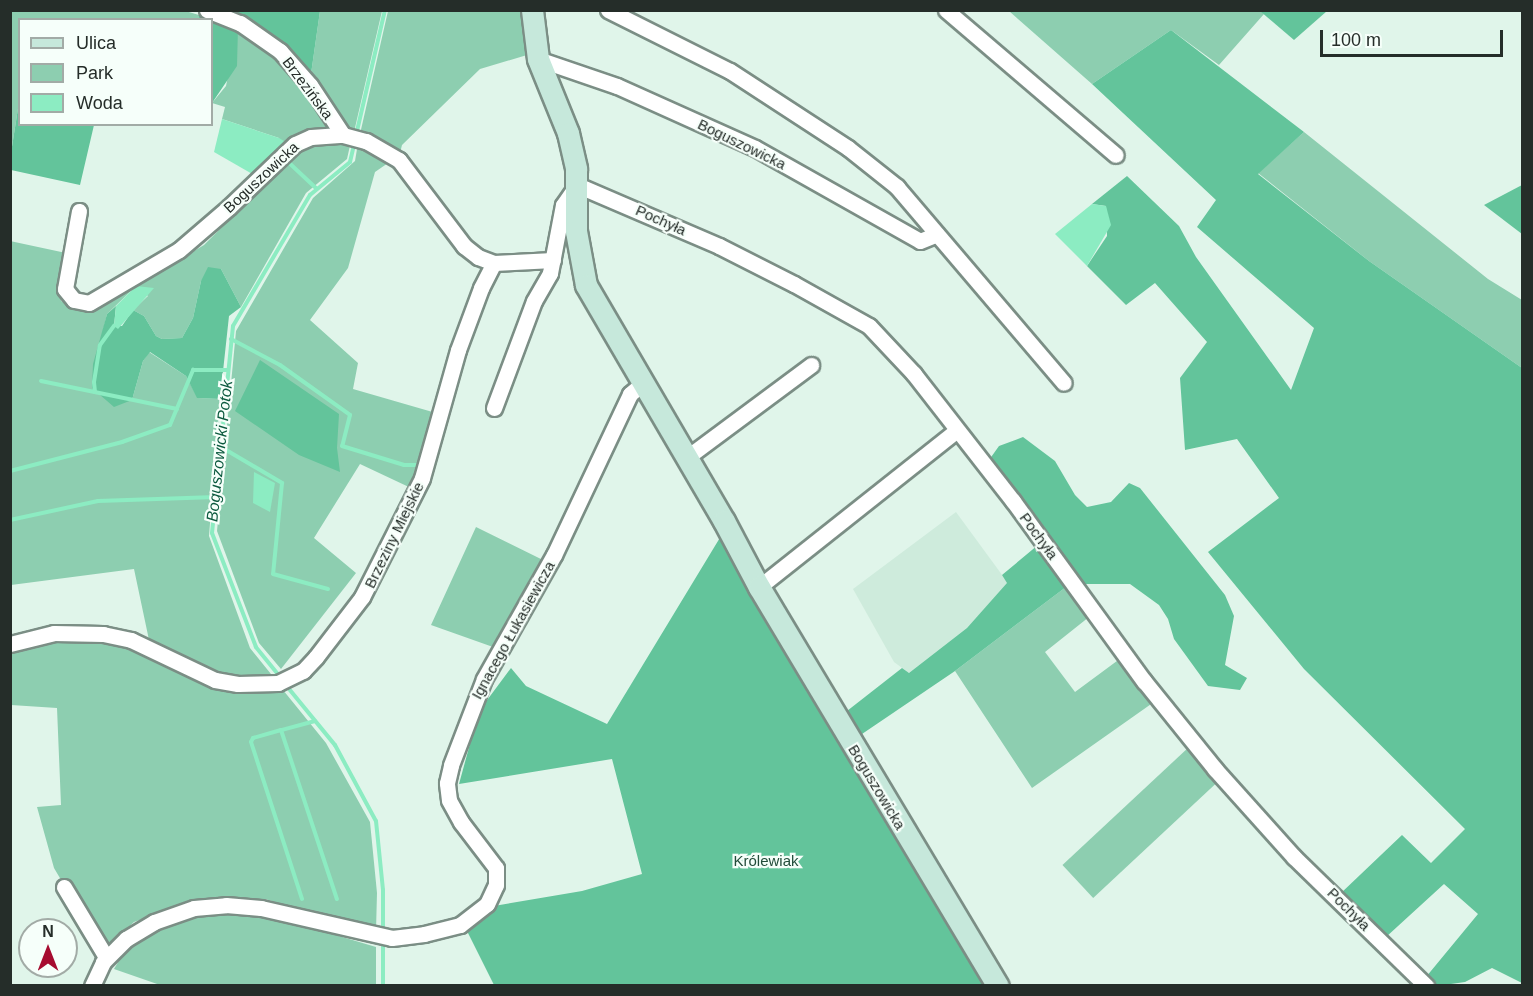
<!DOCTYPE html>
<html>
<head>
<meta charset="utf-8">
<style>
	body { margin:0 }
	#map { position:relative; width:1533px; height:996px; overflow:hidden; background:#e0f5ea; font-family:Arial,sans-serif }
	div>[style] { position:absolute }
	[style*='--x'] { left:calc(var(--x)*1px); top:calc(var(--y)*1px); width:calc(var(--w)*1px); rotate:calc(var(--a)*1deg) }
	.built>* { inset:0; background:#ceebdc }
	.green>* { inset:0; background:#8dceb0; transform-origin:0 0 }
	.forest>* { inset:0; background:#63c49b }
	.water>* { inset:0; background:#8cecc2 }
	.stream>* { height:4px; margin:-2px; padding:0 2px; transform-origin:2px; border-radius:2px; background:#8cecc2 }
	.roads { filter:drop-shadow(2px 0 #7b8e85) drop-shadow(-2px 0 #7b8e85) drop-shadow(0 2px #7b8e85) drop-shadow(0 -2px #7b8e85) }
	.street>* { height:15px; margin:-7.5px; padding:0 7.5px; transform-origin:7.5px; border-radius:7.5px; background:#fff }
	.secondary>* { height:21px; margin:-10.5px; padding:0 10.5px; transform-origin:10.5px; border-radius:10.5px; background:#c6e8db }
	span { translate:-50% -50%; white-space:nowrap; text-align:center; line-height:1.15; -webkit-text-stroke:4.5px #f6fffa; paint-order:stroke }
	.street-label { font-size:15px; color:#252d29 }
	.park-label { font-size:15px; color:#234d3b }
	.water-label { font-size:16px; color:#0c5a3f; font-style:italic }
	.frame { position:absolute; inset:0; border:12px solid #252d29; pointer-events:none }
	.legend { position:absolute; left:18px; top:18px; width:195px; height:108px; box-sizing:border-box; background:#f6fffa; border:2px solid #a2aba6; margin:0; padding:8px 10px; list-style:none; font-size:18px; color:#252d29 }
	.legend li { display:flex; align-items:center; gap:12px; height:30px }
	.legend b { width:30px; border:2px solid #a2aba6 }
	.north { position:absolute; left:18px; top:918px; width:60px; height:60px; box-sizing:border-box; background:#f6fffa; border:2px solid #a2aba6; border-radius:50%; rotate:0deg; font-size:16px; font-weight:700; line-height:24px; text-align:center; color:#252d29 }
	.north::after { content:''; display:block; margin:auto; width:21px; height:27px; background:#a60c30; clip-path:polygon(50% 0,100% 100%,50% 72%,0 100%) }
	.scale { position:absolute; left:1320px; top:30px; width:183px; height:27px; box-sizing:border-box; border:3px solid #252d29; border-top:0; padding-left:8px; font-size:18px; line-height:21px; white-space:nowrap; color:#252d29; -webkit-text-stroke:4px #f6fffa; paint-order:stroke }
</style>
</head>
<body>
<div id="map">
	<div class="built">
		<div style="clip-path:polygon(956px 512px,1008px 583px,967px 628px,909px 673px,894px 662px,853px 589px)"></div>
	</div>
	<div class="green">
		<div style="clip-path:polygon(182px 10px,199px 15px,199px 20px,20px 20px,19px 102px,11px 153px,11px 11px)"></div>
		<div style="clip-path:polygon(1260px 10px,1264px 14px,1219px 65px,1171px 30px,1092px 84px,1009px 11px)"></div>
		<div style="clip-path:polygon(320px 11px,382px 11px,354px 132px,347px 130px,310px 81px)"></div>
		<div style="clip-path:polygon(388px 11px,527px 11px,524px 31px,527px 55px,480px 69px,402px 145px,400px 153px,360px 134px)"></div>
		<div style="clip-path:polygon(238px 26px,285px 59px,333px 131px,280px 151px,279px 138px,222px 119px,225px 107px,212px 103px,226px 86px)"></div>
		<div style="clip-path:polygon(1304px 132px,1488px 279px,1522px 300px,1522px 368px,1369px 261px,1258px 173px)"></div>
		<div style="clip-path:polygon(351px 141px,347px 159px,306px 193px,241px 307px,221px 269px,201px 281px,193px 318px,182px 338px,162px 339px,156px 336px,144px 316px,133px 310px,148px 296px,136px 286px,107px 314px,101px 339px,132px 400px,143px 361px,149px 352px,186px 376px,198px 398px,220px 399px,209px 536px,250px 648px,275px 679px,234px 679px,208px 671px,149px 640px,134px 569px,11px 585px,10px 241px,66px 253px,59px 279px,61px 301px,75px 307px,96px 310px,204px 245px,266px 183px,274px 170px,295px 150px,316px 142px)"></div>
		<div style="clip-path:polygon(358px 143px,391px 161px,375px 172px,348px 268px,310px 320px,358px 363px,353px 389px,436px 413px,411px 488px,360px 464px,314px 538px,356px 573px,281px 669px,259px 643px,217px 531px,236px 331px,313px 198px,355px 161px)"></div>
		<div style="clip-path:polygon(476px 527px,547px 562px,495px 652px,493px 647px,431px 625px)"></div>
		<div style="clip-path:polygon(1066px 587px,1089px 617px,1045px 652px,1075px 692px,1121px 658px,1154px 702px,1032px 788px,955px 671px)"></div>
		<div style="clip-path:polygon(100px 639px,145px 652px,210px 686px,249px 693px,283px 690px,326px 743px,370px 822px,377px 893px,376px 931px,265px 899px,198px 899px,134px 922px,103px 951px,54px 868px,37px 807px,61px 805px,57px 708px,11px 705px,10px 649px,45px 640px)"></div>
		<div style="left:1189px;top:747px;width:45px;height:173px;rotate:47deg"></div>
		<div style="clip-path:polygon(232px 912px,275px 917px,376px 947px,376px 985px,160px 985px,114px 969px,127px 947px,159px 931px,194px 918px)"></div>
	</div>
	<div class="forest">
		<div style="clip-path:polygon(206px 11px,320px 11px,310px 81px,238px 27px,237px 66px,212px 103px,212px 20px,199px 20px,199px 15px,213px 17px)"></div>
		<div style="clip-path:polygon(1260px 11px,1327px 11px,1294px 40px)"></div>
		<div style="clip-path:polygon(1171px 30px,1304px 132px,1258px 174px,1369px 261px,1522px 368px,1522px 983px,1492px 968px,1465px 982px,1444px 985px,1434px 985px,1426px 977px,1478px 914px,1444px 884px,1386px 937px,1340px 894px,1402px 835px,1431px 863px,1465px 829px,1304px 669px,1208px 552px,1279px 498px,1237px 439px,1185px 450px,1180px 378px,1207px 342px,1155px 283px,1126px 305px,1087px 266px,1107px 236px,1106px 206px,1092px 204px,1127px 176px,1179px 226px,1196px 257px,1291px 390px,1314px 328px,1197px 227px,1216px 200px,1092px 84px)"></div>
		<div style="clip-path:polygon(19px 102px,20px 124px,94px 125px,80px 185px,11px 170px,11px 153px)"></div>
		<div style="clip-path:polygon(1522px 185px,1522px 234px,1484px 205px)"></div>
		<div style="clip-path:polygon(208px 267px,221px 269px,241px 307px,229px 316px,220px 399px,197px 398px,186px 376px,150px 352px,143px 361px,132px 400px,114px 407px,92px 388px,93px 364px,107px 314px,116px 306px,114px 326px,122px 326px,133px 310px,144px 316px,156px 336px,162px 339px,182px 338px,193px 318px,201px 281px)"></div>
		<div style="clip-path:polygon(260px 360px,339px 414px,337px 448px,340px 472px,299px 455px,235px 411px)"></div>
		<div style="clip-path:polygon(1023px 437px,1055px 461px,1075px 495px,1087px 507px,1111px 502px,1129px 483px,1140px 488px,1225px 595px,1234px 616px,1225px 665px,1247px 678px,1240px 690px,1208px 686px,1174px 639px,1168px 619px,1159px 605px,1130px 584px,1083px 584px,989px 460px,999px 446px)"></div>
		<div style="clip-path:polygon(721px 536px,874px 801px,989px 985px,494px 985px,467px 931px,488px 907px,582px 891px,642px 874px,612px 759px,459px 784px,479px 711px,511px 668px,526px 686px,607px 724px)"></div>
		<div style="clip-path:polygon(1038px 545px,1066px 587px,955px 671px,862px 734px,847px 711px,902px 668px,909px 673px,967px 628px,1007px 583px,1002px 575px)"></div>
	</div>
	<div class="water">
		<div style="clip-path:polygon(222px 119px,279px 138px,284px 141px,280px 151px,254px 175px,214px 152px)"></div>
		<div style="clip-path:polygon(1092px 204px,1106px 206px,1111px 225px,1087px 266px,1055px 234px)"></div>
		<div style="clip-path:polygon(136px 286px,154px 288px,118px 329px,114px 326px,116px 306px)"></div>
		<div style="clip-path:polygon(254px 472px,275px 483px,270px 512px,253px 503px)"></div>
	</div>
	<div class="stream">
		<div style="--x:357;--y:131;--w:124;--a:-77"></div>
		<div style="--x:286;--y:160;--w:42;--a:43.1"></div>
		<div style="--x:231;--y:339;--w:55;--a:28"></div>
		<div style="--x:280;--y:365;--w:86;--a:35.5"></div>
		<div style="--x:350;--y:415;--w:32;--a:104"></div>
		<div style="--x:342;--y:446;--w:65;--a:17"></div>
		<div style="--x:404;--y:465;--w:15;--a:0"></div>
		<div style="--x:41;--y:381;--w:139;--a:11.6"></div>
		<div style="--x:95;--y:392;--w:10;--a:-96"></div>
		<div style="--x:94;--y:382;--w:37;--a:-81"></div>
		<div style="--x:100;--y:345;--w:24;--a:-54"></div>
		<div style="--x:221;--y:447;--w:71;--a:30.5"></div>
		<div style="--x:282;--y:483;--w:91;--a:95.6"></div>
		<div style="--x:273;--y:574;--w:57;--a:15.3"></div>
		<div style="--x:10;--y:471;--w:116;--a:-14.5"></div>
		<div style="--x:122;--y:442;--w:51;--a:-19.5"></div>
		<div style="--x:170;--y:425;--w:60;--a:-67.3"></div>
		<div style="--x:193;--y:370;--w:35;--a:0"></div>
		<div style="--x:10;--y:520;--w:90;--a:-12.2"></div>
		<div style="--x:98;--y:501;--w:118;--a:-1.9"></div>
		<div style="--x:281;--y:678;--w:40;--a:-129"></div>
		<div style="--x:256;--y:647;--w:122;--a:-111.1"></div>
		<div style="--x:212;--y:533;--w:208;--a:-84.2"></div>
		<div style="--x:233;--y:326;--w:152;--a:-59.6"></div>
		<div style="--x:310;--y:195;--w:52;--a:-39.5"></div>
		<div style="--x:350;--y:162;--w:18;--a:-77"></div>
		<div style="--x:285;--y:684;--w:79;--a:50.7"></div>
		<div style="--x:335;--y:745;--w:86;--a:61.7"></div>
		<div style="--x:376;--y:821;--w:69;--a:84.2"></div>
		<div style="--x:383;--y:890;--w:41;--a:90"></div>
		<div style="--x:315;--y:721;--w:35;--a:165"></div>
		<div style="--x:281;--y:730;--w:178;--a:71.7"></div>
		<div style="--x:281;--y:730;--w:29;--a:164"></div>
		<div style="--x:253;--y:738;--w:4;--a:117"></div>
		<div style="--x:251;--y:742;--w:165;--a:72"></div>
		<div style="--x:383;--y:986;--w:42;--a:-90"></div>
	</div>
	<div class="roads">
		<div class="street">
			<div style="--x:207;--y:10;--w:35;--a:22"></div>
			<div style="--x:240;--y:23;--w:49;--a:35"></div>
			<div style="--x:280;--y:51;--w:45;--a:48.6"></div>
			<div style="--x:310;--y:85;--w:60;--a:56.6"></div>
			<div style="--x:608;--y:10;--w:136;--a:26.6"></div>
			<div style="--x:730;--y:71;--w:141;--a:33.1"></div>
			<div style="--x:848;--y:148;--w:63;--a:38.5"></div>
			<div style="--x:897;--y:187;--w:257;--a:49.6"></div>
			<div style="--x:946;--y:10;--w:223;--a:40.5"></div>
			<div style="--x:538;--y:59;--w:83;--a:18.9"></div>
			<div style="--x:617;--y:86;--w:151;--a:24.2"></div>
			<div style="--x:755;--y:148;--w:189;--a:29.4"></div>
			<div style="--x:920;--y:241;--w:18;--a:-22"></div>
			<div style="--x:79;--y:211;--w:79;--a:100.2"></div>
			<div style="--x:65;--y:289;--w:14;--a:51"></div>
			<div style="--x:74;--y:300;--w:15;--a:11"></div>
			<div style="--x:89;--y:303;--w:104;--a:-30.5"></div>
			<div style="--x:179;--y:250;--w:66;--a:-40.7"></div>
			<div style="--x:229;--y:207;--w:91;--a:-43.7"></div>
			<div style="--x:295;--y:144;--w:17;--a:-24"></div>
			<div style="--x:311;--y:137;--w:32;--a:-4"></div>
			<div style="--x:343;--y:135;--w:24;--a:15"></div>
			<div style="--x:366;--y:141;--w:38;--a:30"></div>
			<div style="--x:399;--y:160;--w:108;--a:52.9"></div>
			<div style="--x:464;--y:246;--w:18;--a:38"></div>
			<div style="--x:478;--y:257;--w:17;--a:21"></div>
			<div style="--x:494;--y:263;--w:59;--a:-2.9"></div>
			<div style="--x:494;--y:408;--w:114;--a:-69.5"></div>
			<div style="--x:534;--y:301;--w:32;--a:-60"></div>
			<div style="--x:550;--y:273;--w:69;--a:-79.2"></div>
			<div style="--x:563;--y:205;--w:24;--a:-55"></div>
			<div style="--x:577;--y:185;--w:155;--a:23.2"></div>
			<div style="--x:719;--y:246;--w:84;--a:26.9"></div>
			<div style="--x:794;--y:284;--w:86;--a:29.2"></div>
			<div style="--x:869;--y:326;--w:66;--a:46.8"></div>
			<div style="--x:914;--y:374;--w:161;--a:52.1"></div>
			<div style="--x:1013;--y:501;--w:223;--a:54"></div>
			<div style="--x:1144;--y:681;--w:113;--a:51.1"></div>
			<div style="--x:1215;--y:769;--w:118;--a:48.1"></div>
			<div style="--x:1294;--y:857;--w:185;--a:44.3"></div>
			<div style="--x:686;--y:458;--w:156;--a:-36.6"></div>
			<div style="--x:759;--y:587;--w:251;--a:-38.4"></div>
			<div style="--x:10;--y:644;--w:45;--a:-14"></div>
			<div style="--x:54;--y:633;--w:49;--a:1.2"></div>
			<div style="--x:103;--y:634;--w:29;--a:12"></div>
			<div style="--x:131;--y:640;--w:93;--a:25.5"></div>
			<div style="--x:215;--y:680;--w:23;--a:10"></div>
			<div style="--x:238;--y:684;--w:40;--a:-1.4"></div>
			<div style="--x:278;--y:683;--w:28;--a:-26"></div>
			<div style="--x:303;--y:671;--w:19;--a:-47"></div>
			<div style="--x:316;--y:657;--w:76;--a:-52.5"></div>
			<div style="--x:362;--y:597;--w:133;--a:-63.2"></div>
			<div style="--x:422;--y:478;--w:133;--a:-74.3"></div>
			<div style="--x:458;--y:350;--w:66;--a:-69.6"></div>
			<div style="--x:481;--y:288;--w:28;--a:-63"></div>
			<div style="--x:64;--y:887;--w:82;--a:59"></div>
			<div style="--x:92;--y:986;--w:26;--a:-65"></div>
			<div style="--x:103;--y:962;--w:33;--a:-45"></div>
			<div style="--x:126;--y:939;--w:33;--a:-31"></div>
			<div style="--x:154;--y:922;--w:42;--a:-19.3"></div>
			<div style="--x:194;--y:908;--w:32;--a:-5"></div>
			<div style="--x:226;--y:905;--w:35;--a:5"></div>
			<div style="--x:261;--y:908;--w:134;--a:12.9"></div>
			<div style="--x:392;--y:938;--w:32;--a:-7"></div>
			<div style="--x:424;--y:934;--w:37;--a:-14"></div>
			<div style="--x:460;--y:925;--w:34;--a:-38"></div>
			<div style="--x:487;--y:904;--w:21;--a:-65"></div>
			<div style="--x:496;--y:885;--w:17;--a:-90"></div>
			<div style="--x:496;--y:868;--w:58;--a:-127.3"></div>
			<div style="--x:461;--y:822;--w:25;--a:-119"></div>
			<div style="--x:449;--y:800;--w:17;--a:-97"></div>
			<div style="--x:447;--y:783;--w:18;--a:-77"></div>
			<div style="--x:451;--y:765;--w:92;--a:-69"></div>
			<div style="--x:484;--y:679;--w:142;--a:-60.6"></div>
			<div style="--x:554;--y:555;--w:178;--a:-64.7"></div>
			<div style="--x:630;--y:394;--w:16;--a:-40"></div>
		</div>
		<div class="secondary">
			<div style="--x:532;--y:10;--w:49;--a:83"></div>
			<div style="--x:538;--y:59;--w:80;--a:67.9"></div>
			<div style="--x:568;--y:133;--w:37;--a:77"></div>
			<div style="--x:576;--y:169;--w:62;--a:90"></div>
			<div style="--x:576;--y:231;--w:55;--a:79.5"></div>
			<div style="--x:586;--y:285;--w:273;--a:59.7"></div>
			<div style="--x:724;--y:521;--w:75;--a:62.1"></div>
			<div style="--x:759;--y:587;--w:465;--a:59.1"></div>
		</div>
	</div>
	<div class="street-label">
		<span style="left:308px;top:88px;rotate:53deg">Brzezińska</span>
		<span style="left:742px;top:144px;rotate:26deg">Boguszowicka</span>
		<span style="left:261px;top:177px;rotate:-43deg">Boguszowicka</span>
		<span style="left:661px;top:220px;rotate:24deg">Pochyła</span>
		<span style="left:394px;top:535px;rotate:-64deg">Brzeziny Miejskie</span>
		<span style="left:1039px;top:536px;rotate:54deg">Pochyła</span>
		<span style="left:513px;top:630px;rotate:-61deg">Ignacego Łukasiewicza</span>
		<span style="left:877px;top:787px;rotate:59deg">Boguszowicka</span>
		<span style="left:1349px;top:909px;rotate:45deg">Pochyła</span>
	</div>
	<div class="park-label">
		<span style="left:766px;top:861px">Królewiak</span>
	</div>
	<div class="water-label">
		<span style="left:220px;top:451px;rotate:-84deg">Boguszowicki Potok</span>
	</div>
	<div class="frame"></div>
	<ul class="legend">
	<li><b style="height:8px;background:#c6e8db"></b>Ulica</li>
	<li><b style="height:16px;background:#8dceb0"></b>Park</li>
	<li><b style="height:16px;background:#8cecc2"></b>Woda</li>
	</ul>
	<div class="north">N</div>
	<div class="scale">100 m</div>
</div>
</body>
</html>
